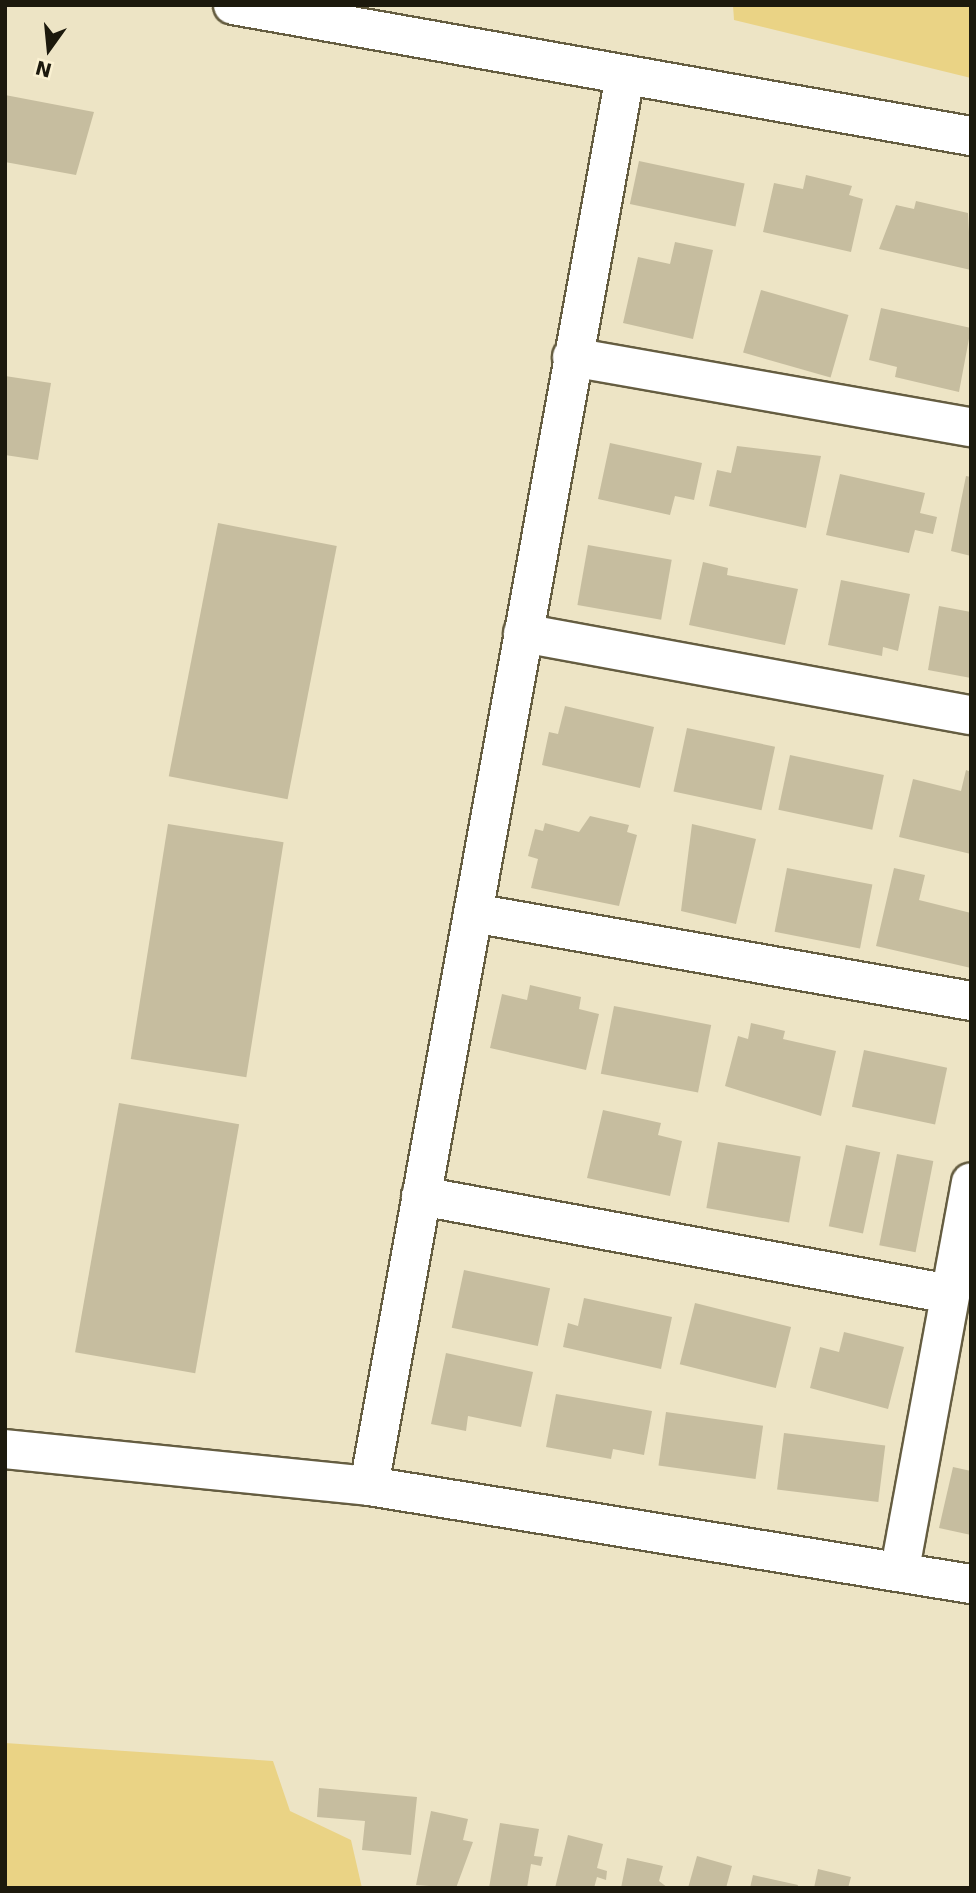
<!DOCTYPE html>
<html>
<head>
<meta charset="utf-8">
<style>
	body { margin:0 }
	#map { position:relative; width:976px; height:1893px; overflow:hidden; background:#ede4c5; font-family:"DejaVu Sans",sans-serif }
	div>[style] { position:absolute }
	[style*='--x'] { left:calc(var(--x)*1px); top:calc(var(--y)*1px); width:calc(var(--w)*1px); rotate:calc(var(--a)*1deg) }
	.green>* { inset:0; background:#ead385 }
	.building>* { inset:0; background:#c6bd9f; transform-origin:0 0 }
	.roads { filter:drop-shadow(2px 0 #655d41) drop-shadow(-2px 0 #655d41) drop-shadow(0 2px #655d41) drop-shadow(0 -2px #655d41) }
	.minor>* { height:38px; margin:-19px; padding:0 19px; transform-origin:19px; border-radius:19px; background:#fff }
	span { translate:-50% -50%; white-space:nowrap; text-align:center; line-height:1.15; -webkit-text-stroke:5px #faf1d2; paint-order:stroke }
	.frame { position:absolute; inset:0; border:7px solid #1c190d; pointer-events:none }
	.north { position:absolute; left:14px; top:14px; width:70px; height:70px; -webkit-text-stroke:5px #faf1d2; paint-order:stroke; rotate:195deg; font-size:19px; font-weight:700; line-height:28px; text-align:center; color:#1c190d }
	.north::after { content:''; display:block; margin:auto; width:24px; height:32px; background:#1c190d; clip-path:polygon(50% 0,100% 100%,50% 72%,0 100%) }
</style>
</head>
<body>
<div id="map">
	<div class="green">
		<div style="clip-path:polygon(733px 5px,971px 5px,971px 78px,734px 20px)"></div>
		<div style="clip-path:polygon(5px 1743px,273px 1761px,290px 1811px,351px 1840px,362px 1888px,5px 1888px)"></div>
	</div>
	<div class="building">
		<div style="clip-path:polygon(5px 95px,94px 112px,76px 175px,5px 162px)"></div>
		<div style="left:639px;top:161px;width:108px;height:44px;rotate:12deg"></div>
		<div style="clip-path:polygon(806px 175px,852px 186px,849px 195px,863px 199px,851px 252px,763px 232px,774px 183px,803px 189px)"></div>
		<div style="clip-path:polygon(916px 201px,968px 213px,971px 270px,879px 249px,896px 205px,914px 209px)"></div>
		<div style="clip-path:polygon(675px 242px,713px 250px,693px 339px,623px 323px,638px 257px,670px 264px)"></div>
		<div style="left:761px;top:290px;width:91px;height:65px;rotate:16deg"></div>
		<div style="clip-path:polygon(881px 308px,971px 328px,959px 392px,895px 377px,897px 367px,869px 360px)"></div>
		<div style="clip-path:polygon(5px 376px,51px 383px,38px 460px,5px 455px)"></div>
		<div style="clip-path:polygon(610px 443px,702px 463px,694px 500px,675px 496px,670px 515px,598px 499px)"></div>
		<div style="clip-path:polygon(737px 446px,821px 456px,806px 528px,709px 506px,717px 470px,731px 473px)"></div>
		<div style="clip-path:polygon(840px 474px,925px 493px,920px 513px,937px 517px,933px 534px,915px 530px,909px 553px,826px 535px)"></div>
		<div style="clip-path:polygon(966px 476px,971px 477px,971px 556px,951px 551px)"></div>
		<div style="left:218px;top:523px;width:121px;height:258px;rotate:11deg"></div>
		<div style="left:588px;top:545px;width:85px;height:61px;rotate:10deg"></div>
		<div style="clip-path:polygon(703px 562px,728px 568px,727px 575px,798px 589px,785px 645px,689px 625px)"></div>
		<div style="clip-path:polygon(841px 580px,910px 594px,898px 651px,883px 647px,882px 656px,828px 645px)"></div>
		<div style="clip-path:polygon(939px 606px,971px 612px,971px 678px,928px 670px)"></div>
		<div style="clip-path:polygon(565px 706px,654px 727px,640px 788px,542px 765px,549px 732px,558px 734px)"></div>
		<div style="left:687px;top:728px;width:90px;height:65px;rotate:12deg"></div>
		<div style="left:790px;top:755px;width:96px;height:56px;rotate:12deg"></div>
		<div style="clip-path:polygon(966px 770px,971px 772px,971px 854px,899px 837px,913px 779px,961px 791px)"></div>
		<div style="clip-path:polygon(590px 816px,629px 825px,627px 832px,637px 835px,619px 906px,531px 888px,538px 859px,528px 856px,535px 829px,543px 831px,545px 823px,579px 832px)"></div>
		<div style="left:168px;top:824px;width:117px;height:238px;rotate:9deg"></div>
		<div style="clip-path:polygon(692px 824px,756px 839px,736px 924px,681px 911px)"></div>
		<div style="left:787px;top:868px;width:87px;height:65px;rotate:11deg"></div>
		<div style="clip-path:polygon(894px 868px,925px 875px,919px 900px,971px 913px,971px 968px,876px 946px)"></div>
		<div style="clip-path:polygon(530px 985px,581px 997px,579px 1009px,599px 1014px,586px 1070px,490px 1048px,502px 994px,527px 1000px)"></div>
		<div style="left:614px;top:1006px;width:99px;height:69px;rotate:11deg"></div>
		<div style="clip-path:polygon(751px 1023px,785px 1031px,783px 1039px,836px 1051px,821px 1116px,725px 1086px,738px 1036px,748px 1039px)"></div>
		<div style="left:864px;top:1050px;width:85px;height:58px;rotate:12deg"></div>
		<div style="left:119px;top:1103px;width:122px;height:253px;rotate:10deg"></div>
		<div style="clip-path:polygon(603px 1110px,661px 1123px,658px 1135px,682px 1141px,670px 1196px,587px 1178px)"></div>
		<div style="left:718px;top:1142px;width:84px;height:67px;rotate:10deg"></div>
		<div style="left:846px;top:1145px;width:35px;height:83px;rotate:12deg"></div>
		<div style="left:897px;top:1154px;width:37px;height:93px;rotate:11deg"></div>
		<div style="left:464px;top:1270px;width:88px;height:59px;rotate:12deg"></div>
		<div style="clip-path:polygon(584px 1298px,672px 1317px,661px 1369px,563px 1347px,568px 1323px,578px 1326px)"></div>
		<div style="left:695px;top:1303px;width:99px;height:63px;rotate:14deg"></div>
		<div style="clip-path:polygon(844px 1332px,904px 1347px,888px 1409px,810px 1388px,820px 1347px,839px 1352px)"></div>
		<div style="clip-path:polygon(446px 1353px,533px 1372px,521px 1427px,468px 1416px,466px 1431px,431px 1424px)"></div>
		<div style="clip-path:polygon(556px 1394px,652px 1411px,644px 1455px,613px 1449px,611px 1459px,546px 1447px)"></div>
		<div style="left:666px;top:1412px;width:98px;height:54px;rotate:8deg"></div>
		<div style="left:784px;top:1433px;width:102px;height:57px;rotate:7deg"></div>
		<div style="clip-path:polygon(953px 1467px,971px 1471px,971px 1535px,939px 1528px)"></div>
		<div style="clip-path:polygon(319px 1788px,417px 1797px,411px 1855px,362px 1850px,365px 1821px,317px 1817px)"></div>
		<div style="clip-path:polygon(431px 1811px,468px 1819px,463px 1840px,473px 1842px,456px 1888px,416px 1885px)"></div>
		<div style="clip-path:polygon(500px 1823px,539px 1829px,534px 1856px,543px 1857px,541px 1866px,531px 1864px,527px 1888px,489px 1888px)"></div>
		<div style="clip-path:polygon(568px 1835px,603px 1844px,597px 1868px,607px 1871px,606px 1880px,597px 1877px,594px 1888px,555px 1888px)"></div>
		<div style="clip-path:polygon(697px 1856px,732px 1866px,726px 1888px,688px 1888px)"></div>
		<div style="clip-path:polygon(627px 1858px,663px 1866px,659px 1881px,668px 1888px,621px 1888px)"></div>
		<div style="clip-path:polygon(818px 1869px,851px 1877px,848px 1888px,814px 1888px)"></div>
		<div style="clip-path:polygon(753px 1875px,798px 1885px,797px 1888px,750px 1888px)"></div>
	</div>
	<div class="roads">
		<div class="minor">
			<div style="--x:233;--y:5;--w:750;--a:10.07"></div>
			<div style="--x:572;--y:357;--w:405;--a:10"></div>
			<div style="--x:523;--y:633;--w:455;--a:10.4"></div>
			<div style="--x:473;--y:913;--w:506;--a:10.02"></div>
			<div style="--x:421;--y:1196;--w:538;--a:10.5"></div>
			<div style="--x:5;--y:1449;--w:366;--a:5.8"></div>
			<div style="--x:369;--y:1486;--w:610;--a:9.25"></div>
			<div style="--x:369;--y:1486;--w:1433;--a:-79.71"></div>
			<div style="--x:900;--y:1569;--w:393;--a:-79.6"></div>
		</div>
	</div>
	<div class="frame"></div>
	<div class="north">N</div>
</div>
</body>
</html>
